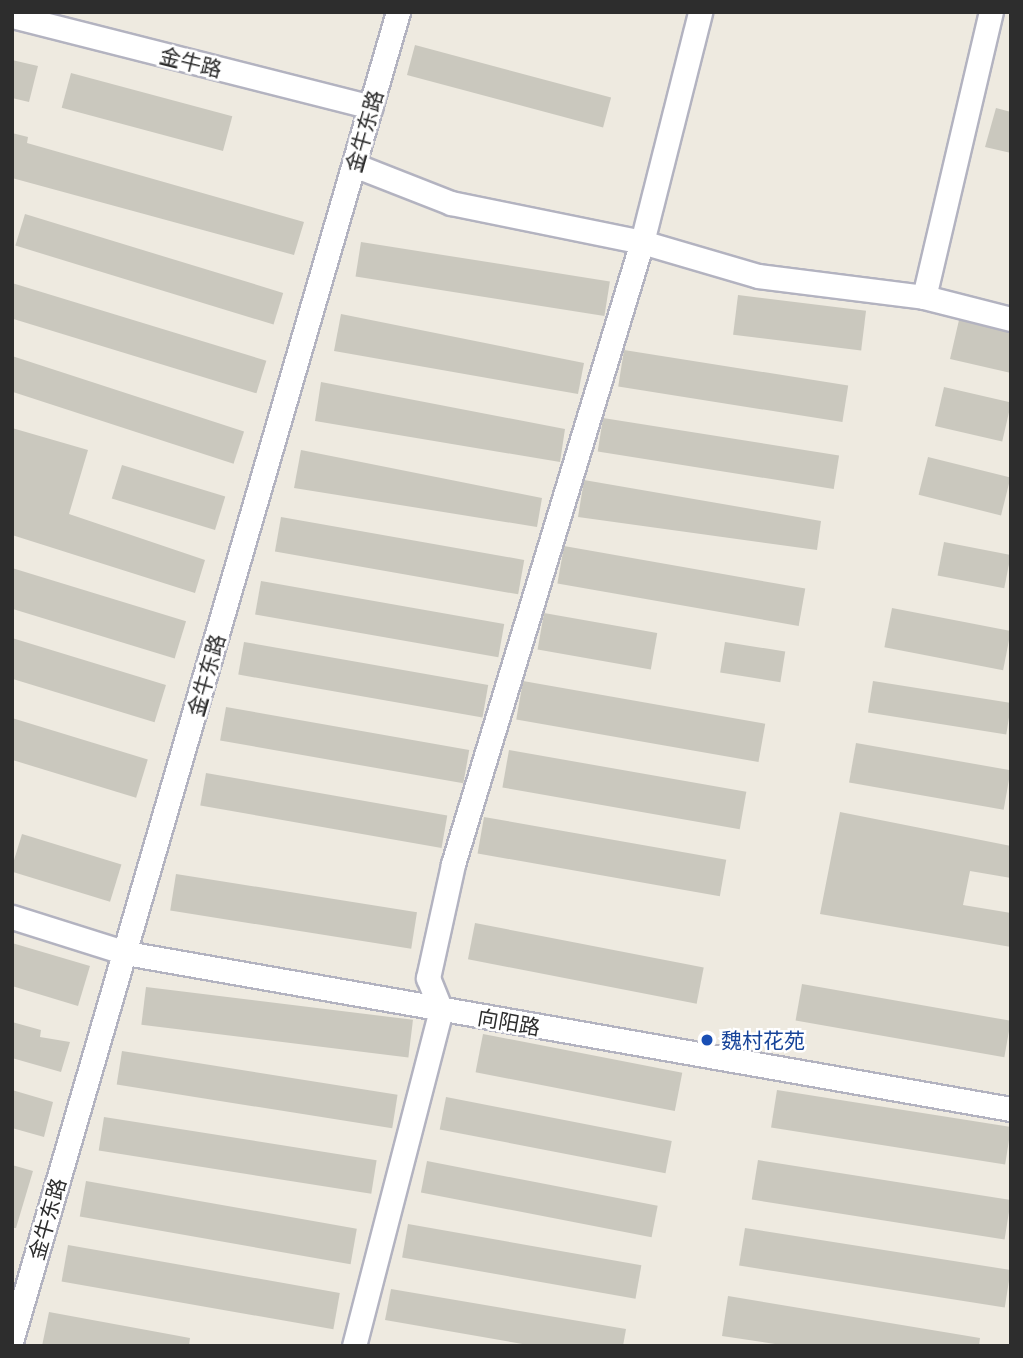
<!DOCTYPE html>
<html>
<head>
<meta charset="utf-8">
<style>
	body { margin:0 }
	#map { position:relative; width:1023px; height:1358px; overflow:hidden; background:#eeeae0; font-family:"Golos Text","Noto Sans SC",sans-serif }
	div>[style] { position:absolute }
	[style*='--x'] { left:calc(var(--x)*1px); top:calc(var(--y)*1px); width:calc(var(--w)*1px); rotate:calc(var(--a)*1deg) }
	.building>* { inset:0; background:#cac8be; transform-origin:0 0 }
	.roads { filter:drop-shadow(2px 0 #b3b3c0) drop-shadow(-2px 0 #b3b3c0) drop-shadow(0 2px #b3b3c0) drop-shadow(0 -2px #b3b3c0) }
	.minor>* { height:23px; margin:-11.5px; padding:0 11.5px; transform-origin:11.5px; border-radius:11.5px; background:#fff }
	.dots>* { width:19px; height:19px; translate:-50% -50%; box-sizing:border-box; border:4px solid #fff; border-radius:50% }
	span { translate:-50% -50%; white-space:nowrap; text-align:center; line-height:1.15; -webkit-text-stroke:5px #fff; paint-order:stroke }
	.street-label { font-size:21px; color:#2d2d2d }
	.transit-label { font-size:21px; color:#164399 }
	.left { translate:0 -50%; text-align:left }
	.frame { position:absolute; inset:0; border:14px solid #2d2d2d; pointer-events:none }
</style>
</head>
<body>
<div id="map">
	<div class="building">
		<div style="left:415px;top:45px;width:203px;height:31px;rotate:15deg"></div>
		<div style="clip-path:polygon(12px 60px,38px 66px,29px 102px,12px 98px)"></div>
		<div style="left:71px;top:73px;width:167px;height:36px;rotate:15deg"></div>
		<div style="clip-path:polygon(996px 108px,1011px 112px,1011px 153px,985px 147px)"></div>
		<div style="clip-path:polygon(12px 133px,28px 137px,27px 143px,304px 222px,294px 255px,12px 178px)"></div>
		<div style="left:25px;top:214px;width:270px;height:33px;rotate:17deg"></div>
		<div style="left:361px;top:242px;width:252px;height:35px;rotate:9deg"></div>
		<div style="left:12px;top:283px;width:266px;height:34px;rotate:17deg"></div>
		<div style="left:738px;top:295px;width:129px;height:40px;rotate:7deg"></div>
		<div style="clip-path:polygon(341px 314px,584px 363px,578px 394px,334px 351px)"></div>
		<div style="clip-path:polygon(959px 320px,1011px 333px,1011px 373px,950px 359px)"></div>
		<div style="left:624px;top:350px;width:227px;height:37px;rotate:9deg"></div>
		<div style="left:12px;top:356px;width:244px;height:34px;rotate:18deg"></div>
		<div style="clip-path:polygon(321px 382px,565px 429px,560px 462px,315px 421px)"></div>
		<div style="left:944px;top:387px;width:69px;height:40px;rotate:13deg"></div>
		<div style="left:603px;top:418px;width:239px;height:34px;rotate:9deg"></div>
		<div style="clip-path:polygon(12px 428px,88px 450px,69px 514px,205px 560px,195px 593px,12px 535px)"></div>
		<div style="clip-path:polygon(301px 450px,542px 498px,537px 527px,294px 488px)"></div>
		<div style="left:928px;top:457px;width:85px;height:39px;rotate:14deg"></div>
		<div style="left:122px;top:465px;width:108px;height:35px;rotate:17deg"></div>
		<div style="clip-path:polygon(584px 480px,821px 521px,817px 550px,578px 517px)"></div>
		<div style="left:281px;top:517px;width:247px;height:35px;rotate:10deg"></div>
		<div style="left:944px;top:542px;width:68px;height:34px;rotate:11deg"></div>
		<div style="left:564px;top:546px;width:245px;height:38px;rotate:10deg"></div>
		<div style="left:12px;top:568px;width:182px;height:39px;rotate:17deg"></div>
		<div style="left:261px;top:581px;width:247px;height:34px;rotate:10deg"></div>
		<div style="left:892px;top:608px;width:121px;height:40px;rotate:11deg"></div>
		<div style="left:544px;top:613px;width:115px;height:37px;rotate:10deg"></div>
		<div style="left:12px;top:638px;width:161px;height:39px;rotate:17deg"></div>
		<div style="left:244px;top:642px;width:248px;height:33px;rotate:10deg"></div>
		<div style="left:725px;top:642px;width:61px;height:31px;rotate:9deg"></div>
		<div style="left:523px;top:681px;width:246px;height:39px;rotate:10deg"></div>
		<div style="left:873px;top:681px;width:140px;height:32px;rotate:9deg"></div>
		<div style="left:226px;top:707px;width:247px;height:34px;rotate:10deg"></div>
		<div style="left:12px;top:718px;width:142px;height:40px;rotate:17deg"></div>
		<div style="left:856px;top:743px;width:157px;height:40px;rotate:10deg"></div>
		<div style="left:509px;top:750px;width:241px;height:38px;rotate:10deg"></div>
		<div style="left:206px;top:773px;width:245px;height:33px;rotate:10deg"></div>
		<div style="clip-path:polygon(840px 812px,1011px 846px,1011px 878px,970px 871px,963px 905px,1011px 913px,1011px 947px,820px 914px)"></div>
		<div style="left:484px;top:817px;width:246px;height:37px;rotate:10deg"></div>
		<div style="left:22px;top:834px;width:104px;height:39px;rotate:17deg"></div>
		<div style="left:176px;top:874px;width:244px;height:37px;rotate:9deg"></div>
		<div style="left:475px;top:923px;width:233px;height:37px;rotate:11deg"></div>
		<div style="clip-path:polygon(12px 943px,90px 966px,78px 1006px,12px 986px)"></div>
		<div style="left:802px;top:984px;width:212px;height:37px;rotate:10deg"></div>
		<div style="left:146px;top:987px;width:269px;height:38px;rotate:7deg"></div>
		<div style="clip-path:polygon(12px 1022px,41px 1030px,40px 1037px,70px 1042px,61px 1072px,12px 1058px)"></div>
		<div style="left:483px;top:1034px;width:203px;height:39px;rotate:11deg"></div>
		<div style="left:122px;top:1051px;width:279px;height:34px;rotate:9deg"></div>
		<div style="clip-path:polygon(12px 1090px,53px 1102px,44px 1137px,12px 1128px)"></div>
		<div style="left:777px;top:1090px;width:237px;height:38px;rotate:9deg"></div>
		<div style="left:446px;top:1097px;width:230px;height:33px;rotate:11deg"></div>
		<div style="left:104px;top:1117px;width:276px;height:34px;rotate:9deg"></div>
		<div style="left:758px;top:1160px;width:256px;height:40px;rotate:9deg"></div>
		<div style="left:427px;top:1161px;width:235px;height:32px;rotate:11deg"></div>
		<div style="clip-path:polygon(12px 1165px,33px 1171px,16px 1228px,12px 1228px)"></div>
		<div style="left:86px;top:1181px;width:275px;height:36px;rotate:10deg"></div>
		<div style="left:408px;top:1224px;width:237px;height:34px;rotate:10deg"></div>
		<div style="left:745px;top:1228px;width:269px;height:38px;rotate:9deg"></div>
		<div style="left:68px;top:1245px;width:276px;height:37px;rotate:10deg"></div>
		<div style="clip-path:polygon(391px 1289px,626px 1329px,623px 1346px,534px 1346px,385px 1320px)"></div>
		<div style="clip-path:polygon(728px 1296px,980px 1338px,979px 1346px,788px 1346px,722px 1336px)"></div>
		<div style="clip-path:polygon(49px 1312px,190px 1338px,189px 1346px,42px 1346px)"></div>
	</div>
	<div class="roads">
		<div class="minor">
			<div style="--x:12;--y:16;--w:370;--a:14.2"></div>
			<div style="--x:354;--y:165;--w:104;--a:21.4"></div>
			<div style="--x:451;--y:203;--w:195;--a:11.5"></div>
			<div style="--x:642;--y:242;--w:121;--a:16.3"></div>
			<div style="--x:758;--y:276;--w:167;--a:7.2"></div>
			<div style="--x:924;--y:297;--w:90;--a:14.2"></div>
			<div style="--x:924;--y:297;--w:293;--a:-76.8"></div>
			<div style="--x:12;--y:917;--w:120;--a:17.5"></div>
			<div style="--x:126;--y:953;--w:899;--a:10"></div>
			<div style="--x:12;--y:1338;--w:1381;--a:-73.77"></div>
			<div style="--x:354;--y:1346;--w:347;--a:-75.5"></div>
			<div style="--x:441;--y:1010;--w:35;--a:-112"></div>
			<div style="--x:428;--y:978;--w:117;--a:-77.6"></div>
			<div style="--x:453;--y:864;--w:650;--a:-73.1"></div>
			<div style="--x:642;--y:242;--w:237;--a:-75.8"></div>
		</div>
	</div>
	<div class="dots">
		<div style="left:707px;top:1040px;background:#1a4fb4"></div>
	</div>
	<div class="street-label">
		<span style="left:191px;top:62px;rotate:14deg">金牛路</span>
		<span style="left:364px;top:131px;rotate:-74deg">金牛东路</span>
		<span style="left:206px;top:675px;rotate:-74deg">金牛东路</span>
		<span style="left:509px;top:1022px;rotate:10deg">向阳路</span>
		<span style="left:47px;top:1219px;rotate:-74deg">金牛东路</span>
	</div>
	<div class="transit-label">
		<span class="left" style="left:721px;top:1040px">魏村花苑</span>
	</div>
	<div class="frame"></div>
</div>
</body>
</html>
